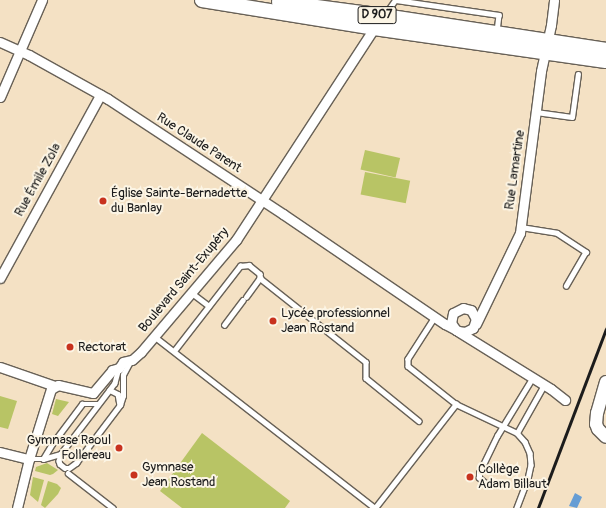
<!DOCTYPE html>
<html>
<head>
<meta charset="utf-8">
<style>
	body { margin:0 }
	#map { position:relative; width:606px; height:508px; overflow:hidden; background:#f4e1c4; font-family:Pangolin,sans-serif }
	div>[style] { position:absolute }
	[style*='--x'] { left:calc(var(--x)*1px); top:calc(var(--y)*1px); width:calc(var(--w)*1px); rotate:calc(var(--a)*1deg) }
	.green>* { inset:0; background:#b8c465; transform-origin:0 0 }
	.water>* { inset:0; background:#669dd4 }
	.roads { filter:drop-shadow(1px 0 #686157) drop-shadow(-1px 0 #686157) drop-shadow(0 1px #686157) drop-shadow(0 -1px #686157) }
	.lane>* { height:4.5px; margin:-2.25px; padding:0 2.25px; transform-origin:2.25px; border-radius:2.25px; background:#fff }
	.street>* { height:9px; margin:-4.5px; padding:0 4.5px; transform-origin:4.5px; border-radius:4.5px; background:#fff }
	.secondary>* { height:12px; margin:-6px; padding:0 6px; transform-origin:6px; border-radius:6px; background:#fff }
	.primary>* { height:14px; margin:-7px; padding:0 7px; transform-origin:7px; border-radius:7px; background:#fff }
	.rail>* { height:2.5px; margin:-1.25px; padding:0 1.25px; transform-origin:1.25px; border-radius:1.25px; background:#1c1c1c }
	.dots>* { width:11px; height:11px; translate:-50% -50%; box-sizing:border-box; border:2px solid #fcf5e5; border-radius:50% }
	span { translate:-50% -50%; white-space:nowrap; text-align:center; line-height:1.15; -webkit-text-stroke:4px #fcf5e5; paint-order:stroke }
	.shield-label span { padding:1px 3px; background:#fcf5e5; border:1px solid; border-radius:3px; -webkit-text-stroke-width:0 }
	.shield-label { font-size:12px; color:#1c1c1c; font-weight:700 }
	.street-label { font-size:13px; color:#1c1c1c }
	.poi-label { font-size:13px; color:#1c1c1c }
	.left { translate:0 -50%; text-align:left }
	.right { translate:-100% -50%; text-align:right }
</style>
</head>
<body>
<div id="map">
	<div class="green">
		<div style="left:365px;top:150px;width:36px;height:20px;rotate:13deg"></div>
		<div style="left:365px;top:172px;width:46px;height:23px;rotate:11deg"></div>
		<div style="clip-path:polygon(0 396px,17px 401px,8px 429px,0 427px)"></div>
		<div style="clip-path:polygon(56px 399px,69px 402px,58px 416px,52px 414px)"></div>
		<div style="clip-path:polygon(202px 433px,290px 501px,285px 508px,182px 508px,160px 491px)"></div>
		<div style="clip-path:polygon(47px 463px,58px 470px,53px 474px,50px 475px,35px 471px,36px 467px)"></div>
		<div style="clip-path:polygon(33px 477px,44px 480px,38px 502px,30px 495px)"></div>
		<div style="clip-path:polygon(48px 481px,57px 484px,61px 488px,58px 494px,45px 508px,41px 505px)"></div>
	</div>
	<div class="water">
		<div style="clip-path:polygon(575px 493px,582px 497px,577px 508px,569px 506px)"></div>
	</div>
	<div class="roads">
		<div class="lane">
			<div style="--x:396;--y:0;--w:104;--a:8.3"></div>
			<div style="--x:499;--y:15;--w:16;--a:97"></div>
			<div style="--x:386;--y:13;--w:16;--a:-55"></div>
			<div style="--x:536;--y:112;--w:36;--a:8"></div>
			<div style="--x:572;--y:117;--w:43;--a:-82.1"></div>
			<div style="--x:521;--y:227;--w:36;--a:9"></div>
			<div style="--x:557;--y:233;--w:35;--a:33"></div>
			<div style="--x:586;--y:252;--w:39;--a:120"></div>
			<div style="--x:192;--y:293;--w:21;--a:37"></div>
			<div style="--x:246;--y:297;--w:24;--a:-54"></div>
			<div style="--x:435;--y:317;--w:50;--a:122.7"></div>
			<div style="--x:408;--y:359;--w:7;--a:90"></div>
			<div style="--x:408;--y:366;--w:61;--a:38.4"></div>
			<div style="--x:456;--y:404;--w:68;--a:25.4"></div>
			<div style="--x:517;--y:433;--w:12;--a:48"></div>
			<div style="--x:525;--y:442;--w:12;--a:66"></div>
			<div style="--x:530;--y:453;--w:12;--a:85"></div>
			<div style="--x:531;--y:465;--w:14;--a:102"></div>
			<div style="--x:528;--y:479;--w:31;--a:111"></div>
			<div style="--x:224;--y:325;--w:31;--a:-53"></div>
			<div style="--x:154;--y:336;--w:280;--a:37.9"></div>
			<div style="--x:375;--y:508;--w:132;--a:-52.1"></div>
			<div style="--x:174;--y:351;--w:108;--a:-52.2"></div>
			<div style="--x:240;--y:266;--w:9;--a:-6"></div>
			<div style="--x:249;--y:265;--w:14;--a:39"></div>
			<div style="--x:260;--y:274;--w:4;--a:90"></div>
			<div style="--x:260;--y:278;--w:135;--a:38.4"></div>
			<div style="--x:366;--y:362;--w:16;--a:90"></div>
			<div style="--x:366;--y:378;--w:68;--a:39.1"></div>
			<div style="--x:119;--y:368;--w:16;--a:105"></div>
			<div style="--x:115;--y:383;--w:9;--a:126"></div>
			<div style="--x:110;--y:390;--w:81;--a:127.4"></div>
			<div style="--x:61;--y:454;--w:7;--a:106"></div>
			<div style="--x:59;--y:461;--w:3;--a:72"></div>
			<div style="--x:60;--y:464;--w:6;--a:39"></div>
			<div style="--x:65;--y:468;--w:4;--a:0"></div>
			<div style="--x:69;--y:468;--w:9;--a:-36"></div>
			<div style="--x:76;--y:463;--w:73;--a:-52.8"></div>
			<div style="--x:120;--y:405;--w:9;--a:-72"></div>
			<div style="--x:123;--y:396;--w:21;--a:-90"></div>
			<div style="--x:123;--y:375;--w:15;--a:-62"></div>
			<div style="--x:110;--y:390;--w:9;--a:27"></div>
			<div style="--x:118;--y:394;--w:11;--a:80"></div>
			<div style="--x:517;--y:433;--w:55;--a:-60.6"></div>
			<div style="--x:30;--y:459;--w:13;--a:0"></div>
			<div style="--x:43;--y:459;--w:19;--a:-16"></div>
			<div style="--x:43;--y:459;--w:17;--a:-59"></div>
			<div style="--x:52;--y:444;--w:50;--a:-53.1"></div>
			<div style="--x:82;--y:404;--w:17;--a:0"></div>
			<div style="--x:68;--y:473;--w:57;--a:37.9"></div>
			<div style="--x:485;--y:483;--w:8;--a:-140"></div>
			<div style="--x:479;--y:478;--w:5;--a:-90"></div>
			<div style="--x:479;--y:473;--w:41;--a:-64.1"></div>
			<div style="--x:497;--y:436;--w:69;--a:-58.6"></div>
		</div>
		<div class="street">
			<div style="--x:0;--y:42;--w:32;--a:24"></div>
			<div style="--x:29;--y:55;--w:90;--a:29.1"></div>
			<div style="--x:108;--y:99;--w:209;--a:33.3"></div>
			<div style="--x:283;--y:214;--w:196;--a:34.2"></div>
			<div style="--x:445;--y:324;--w:15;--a:28"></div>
			<div style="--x:458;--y:331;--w:7;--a:8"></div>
			<div style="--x:465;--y:332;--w:9;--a:-27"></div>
			<div style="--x:473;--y:328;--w:9;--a:-72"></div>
			<div style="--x:476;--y:319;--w:10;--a:-119"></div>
			<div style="--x:471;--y:310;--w:8;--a:-166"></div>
			<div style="--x:463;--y:308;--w:11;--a:153"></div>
			<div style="--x:453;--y:313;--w:10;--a:101"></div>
			<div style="--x:451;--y:323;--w:9;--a:54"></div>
			<div style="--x:0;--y:97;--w:106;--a:-66.6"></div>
			<div style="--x:0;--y:278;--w:209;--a:-61.3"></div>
			<div style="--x:476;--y:324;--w:101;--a:-64.2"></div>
			<div style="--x:520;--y:233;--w:163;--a:-82.6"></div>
			<div style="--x:541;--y:71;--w:47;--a:-77.7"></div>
			<div style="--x:551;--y:25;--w:25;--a:-83"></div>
			<div style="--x:459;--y:332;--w:108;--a:31.8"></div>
			<div style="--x:551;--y:389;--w:18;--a:38"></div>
			<div style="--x:0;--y:367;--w:58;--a:19.1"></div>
			<div style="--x:0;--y:452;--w:30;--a:14"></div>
			<div style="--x:17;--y:508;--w:50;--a:-76.2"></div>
			<div style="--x:29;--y:459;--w:73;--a:-72.6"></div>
			<div style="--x:51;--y:389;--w:8;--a:-30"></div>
			<div style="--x:58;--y:385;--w:36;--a:13"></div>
			<div style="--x:93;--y:393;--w:30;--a:-50"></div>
			<div style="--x:112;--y:370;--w:7;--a:-16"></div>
			<div style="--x:119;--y:368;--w:7;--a:-56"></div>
			<div style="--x:123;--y:362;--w:9;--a:-13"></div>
			<div style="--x:132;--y:360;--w:12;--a:-42"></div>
			<div style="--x:141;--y:352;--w:147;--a:-49.7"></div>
			<div style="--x:236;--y:240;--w:253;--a:-56.9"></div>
		</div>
		<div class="secondary">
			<div style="--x:606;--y:382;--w:32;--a:106"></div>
			<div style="--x:597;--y:413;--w:11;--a:95"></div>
			<div style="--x:596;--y:424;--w:5;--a:68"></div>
			<div style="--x:598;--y:429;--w:11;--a:45"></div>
		</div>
		<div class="primary">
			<div style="--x:202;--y:0;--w:174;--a:9.2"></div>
			<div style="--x:374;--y:28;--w:234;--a:8.1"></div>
			<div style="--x:279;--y:2;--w:106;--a:7.6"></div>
			<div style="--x:384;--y:16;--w:225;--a:8.7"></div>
		</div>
	</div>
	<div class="rail">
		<div style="--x:538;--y:508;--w:191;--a:-69.2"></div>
	</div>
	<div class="dots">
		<div style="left:103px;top:201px;background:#c8321e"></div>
		<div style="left:273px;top:321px;background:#c8321e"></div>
		<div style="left:70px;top:347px;background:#c8321e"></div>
		<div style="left:119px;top:448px;background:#c8321e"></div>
		<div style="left:134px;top:475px;background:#c8321e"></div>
		<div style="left:470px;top:477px;background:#c8321e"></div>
	</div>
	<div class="shield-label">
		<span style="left:377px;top:15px">D 907</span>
	</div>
	<div class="street-label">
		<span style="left:199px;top:143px;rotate:33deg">Rue Claude Parent</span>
		<span style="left:515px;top:170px;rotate:-82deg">Rue Lamartine</span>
		<span style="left:38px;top:180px;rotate:-61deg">Rue Émile Zola</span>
		<span style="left:184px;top:280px;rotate:-50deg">Boulevard Saint-Exupéry</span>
	</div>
	<div class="poi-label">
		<span class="left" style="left:111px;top:201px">Église Sainte-Bernadette<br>du Banlay</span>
		<span class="left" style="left:281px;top:321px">Lycée professionnel<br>Jean Rostand</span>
		<span class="left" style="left:78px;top:347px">Rectorat</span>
		<span class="right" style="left:111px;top:448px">Gymnase Raoul<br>Follereau</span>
		<span class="left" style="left:142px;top:475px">Gymnase<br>Jean Rostand</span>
		<span class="left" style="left:478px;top:477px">Collège<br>Adam Billaut</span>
	</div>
</div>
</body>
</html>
